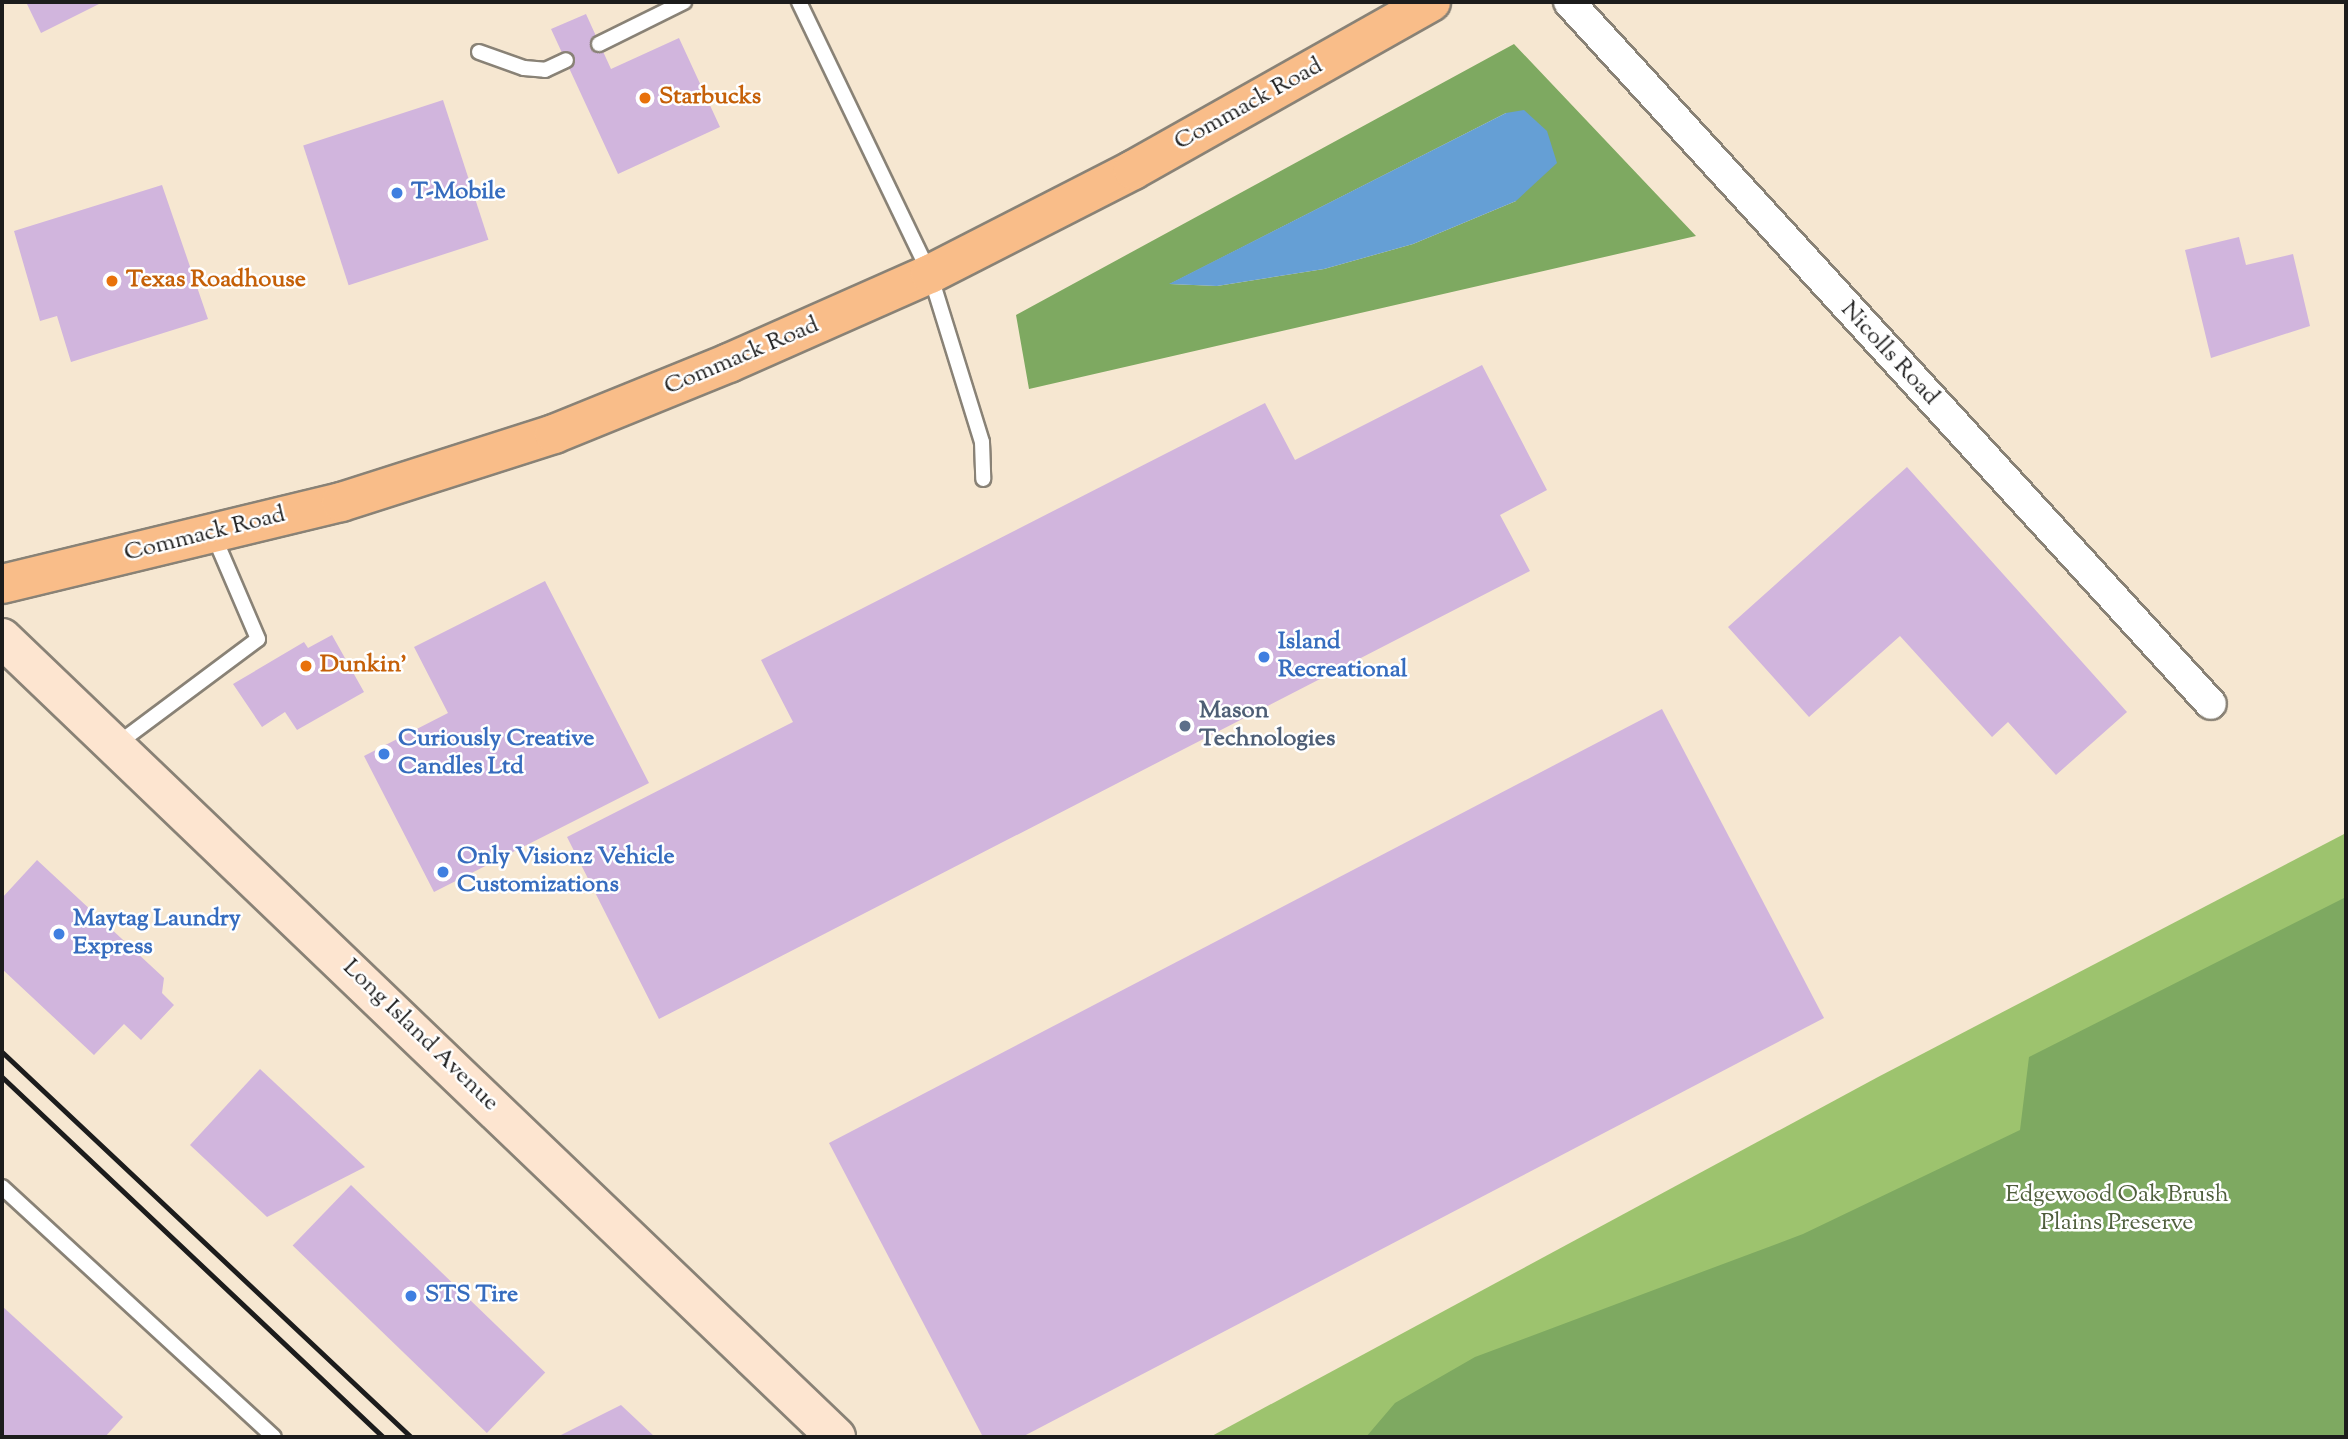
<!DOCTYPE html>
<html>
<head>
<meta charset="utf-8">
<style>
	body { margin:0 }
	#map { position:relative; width:2348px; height:1439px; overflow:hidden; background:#f6e7d1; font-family:"Sorts Mill Goudy",serif }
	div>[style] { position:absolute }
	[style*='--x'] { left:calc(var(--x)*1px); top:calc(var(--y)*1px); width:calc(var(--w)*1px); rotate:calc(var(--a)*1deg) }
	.green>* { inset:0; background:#9dc36e }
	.forest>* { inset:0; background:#7ea961 }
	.water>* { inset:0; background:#659fd5 }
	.building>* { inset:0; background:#d1b5dd; transform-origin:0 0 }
	.roads { filter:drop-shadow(2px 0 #898276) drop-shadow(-2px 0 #898276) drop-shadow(0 2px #898276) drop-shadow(0 -2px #898276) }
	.lane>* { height:14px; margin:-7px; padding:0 7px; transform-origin:7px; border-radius:7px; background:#fff }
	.street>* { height:30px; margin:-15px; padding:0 15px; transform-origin:15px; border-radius:15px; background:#fff }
	.secondary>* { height:38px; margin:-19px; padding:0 19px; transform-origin:19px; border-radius:19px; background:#fde5d0 }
	.primary>* { height:38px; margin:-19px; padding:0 19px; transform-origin:19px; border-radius:19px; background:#f9bd89 }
	.rail>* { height:5px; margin:-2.5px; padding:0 2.5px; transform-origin:2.5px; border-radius:2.5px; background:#1c1c1c }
	.dots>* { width:19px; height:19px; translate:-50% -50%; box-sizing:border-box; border:4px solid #fff; border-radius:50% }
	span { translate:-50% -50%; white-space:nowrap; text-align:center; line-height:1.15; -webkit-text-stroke:5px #fff; paint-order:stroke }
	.food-label { font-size:24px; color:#c56008; font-weight:700 }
	.left { translate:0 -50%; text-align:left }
	.street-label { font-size:24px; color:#1c1c1c }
	.shop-label { font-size:24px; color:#366cbe; font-weight:700 }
	.service-label { font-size:24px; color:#4e5e75; font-weight:700 }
	.park-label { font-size:24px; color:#505f3d }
	.frame { position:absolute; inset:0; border:4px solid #1c1c1c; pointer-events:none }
</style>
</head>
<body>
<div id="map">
	<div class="green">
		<div style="clip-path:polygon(2346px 833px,2346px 1437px,1210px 1437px,1878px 1077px)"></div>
	</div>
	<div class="forest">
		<div style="clip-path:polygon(evenodd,1514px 44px,1696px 236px,1029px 389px,1016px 315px,1514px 44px,1506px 113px,1516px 201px,1413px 244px,1324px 269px,1217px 286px,1170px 284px,1506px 113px)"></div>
		<div style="clip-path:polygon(2346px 897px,2346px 1437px,1366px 1437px,1395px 1403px,1475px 1357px,1803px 1234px,2020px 1130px,2029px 1057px)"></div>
	</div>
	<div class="water">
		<div style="clip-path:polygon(1524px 110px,1547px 131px,1557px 163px,1516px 201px,1413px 244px,1324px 269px,1217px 286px,1169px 284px,1506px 113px)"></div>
	</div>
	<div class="building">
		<div style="clip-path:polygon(26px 2px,103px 2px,41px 33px)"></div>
		<div style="clip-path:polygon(586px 14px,611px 69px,679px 38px,720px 127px,618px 174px,551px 29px)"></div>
		<div style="left:443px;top:100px;width:147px;height:147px;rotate:72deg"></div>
		<div style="clip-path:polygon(162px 185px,208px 319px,71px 362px,57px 316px,40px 321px,14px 231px)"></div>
		<div style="clip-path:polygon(2239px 237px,2246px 265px,2293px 254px,2310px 326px,2211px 358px,2185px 250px)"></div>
		<div style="clip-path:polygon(1482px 365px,1547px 490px,1500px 515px,1530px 571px,659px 1019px,567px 837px,793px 722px,761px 660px,1265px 403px,1295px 460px)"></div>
		<div style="clip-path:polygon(1907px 467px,2127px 712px,2056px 775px,2008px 722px,1992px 737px,1900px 636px,1809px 717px,1728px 627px)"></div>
		<div style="clip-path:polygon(545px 581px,649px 783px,434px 892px,364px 756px,448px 713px,414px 647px)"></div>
		<div style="clip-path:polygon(332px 635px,364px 692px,297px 730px,285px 712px,262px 727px,233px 684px,304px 642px,308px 648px)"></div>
		<div style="clip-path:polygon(1662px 709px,1824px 1018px,1022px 1437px,983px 1437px,829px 1143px)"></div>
		<div style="clip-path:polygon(37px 860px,164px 978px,162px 993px,174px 1005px,141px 1040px,124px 1024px,94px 1055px,2px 969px,2px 898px)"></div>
		<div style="clip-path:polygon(260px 1069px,365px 1167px,267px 1217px,190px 1145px)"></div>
		<div style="left:351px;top:1185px;width:270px;height:84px;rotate:44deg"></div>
		<div style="clip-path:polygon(2px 1306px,123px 1417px,105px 1437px,2px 1437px)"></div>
		<div style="clip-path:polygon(621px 1405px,655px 1437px,557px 1437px)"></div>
	</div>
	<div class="roads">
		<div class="lane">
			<div style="--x:799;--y:2;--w:302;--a:64.3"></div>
			<div style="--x:930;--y:274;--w:176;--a:72.8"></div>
			<div style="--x:982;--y:442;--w:37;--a:88"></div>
			<div style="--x:599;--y:44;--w:95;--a:-26.3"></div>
			<div style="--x:479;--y:52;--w:48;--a:19.6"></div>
			<div style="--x:524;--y:68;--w:21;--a:5"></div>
			<div style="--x:545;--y:70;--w:23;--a:-25"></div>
			<div style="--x:116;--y:745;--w:177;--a:-36.7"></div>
			<div style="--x:258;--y:639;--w:114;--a:-113.2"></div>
			<div style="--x:2;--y:1187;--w:369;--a:42.6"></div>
		</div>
		<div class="street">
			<div style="--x:1569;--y:2;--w:951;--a:47.56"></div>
		</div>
		<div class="secondary">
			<div style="--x:2;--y:638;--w:1155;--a:43.77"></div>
		</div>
		<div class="primary">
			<div style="--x:2;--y:584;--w:349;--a:-13.6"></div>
			<div style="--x:341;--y:502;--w:224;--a:-17.7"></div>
			<div style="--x:554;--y:434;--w:189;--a:-22.1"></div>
			<div style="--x:729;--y:363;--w:220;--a:-23.9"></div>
			<div style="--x:930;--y:274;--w:228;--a:-27.1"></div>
			<div style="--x:1133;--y:170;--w:342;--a:-29.4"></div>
		</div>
	</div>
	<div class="rail">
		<div style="--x:2;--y:1052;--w:562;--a:43.27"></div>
		<div style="--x:2;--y:1077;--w:524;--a:43.38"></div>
	</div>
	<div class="dots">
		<div style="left:645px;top:98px;background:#e8710a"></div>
		<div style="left:397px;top:193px;background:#3f7fe0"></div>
		<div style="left:112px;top:281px;background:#e8710a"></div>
		<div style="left:1264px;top:657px;background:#3f7fe0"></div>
		<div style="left:306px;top:666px;background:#e8710a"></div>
		<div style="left:1185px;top:726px;background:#5c6f8a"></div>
		<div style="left:384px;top:754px;background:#3f7fe0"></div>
		<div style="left:443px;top:872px;background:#3f7fe0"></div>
		<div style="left:59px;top:934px;background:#3f7fe0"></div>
		<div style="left:411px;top:1296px;background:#3f7fe0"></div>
	</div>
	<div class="food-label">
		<span class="left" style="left:659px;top:98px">Starbucks</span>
		<span class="left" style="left:126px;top:281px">Texas Roadhouse</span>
		<span class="left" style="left:320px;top:666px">Dunkin'</span>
	</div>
	<div class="street-label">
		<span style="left:1249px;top:105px;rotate:-29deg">Commack Road</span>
		<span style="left:1889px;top:354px;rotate:47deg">Nicolls Road</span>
		<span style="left:742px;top:357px;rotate:-23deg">Commack Road</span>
		<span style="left:205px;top:535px;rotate:-14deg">Commack Road</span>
		<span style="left:420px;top:1036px;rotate:44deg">Long Island Avenue</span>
	</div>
	<div class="shop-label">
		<span class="left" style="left:411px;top:193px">T-Mobile</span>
		<span class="left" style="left:1278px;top:657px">Island<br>Recreational</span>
		<span class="left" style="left:398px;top:754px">Curiously Creative<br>Candles Ltd</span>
		<span class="left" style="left:457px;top:872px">Only Visionz Vehicle<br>Customizations</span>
		<span class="left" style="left:73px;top:934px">Maytag Laundry<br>Express</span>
		<span class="left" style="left:425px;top:1296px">STS Tire</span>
	</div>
	<div class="service-label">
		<span class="left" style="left:1199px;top:726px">Mason<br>Technologies</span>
	</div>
	<div class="park-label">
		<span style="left:2117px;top:1210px">Edgewood Oak Brush<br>Plains Preserve</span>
	</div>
	<div class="frame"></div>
</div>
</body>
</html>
